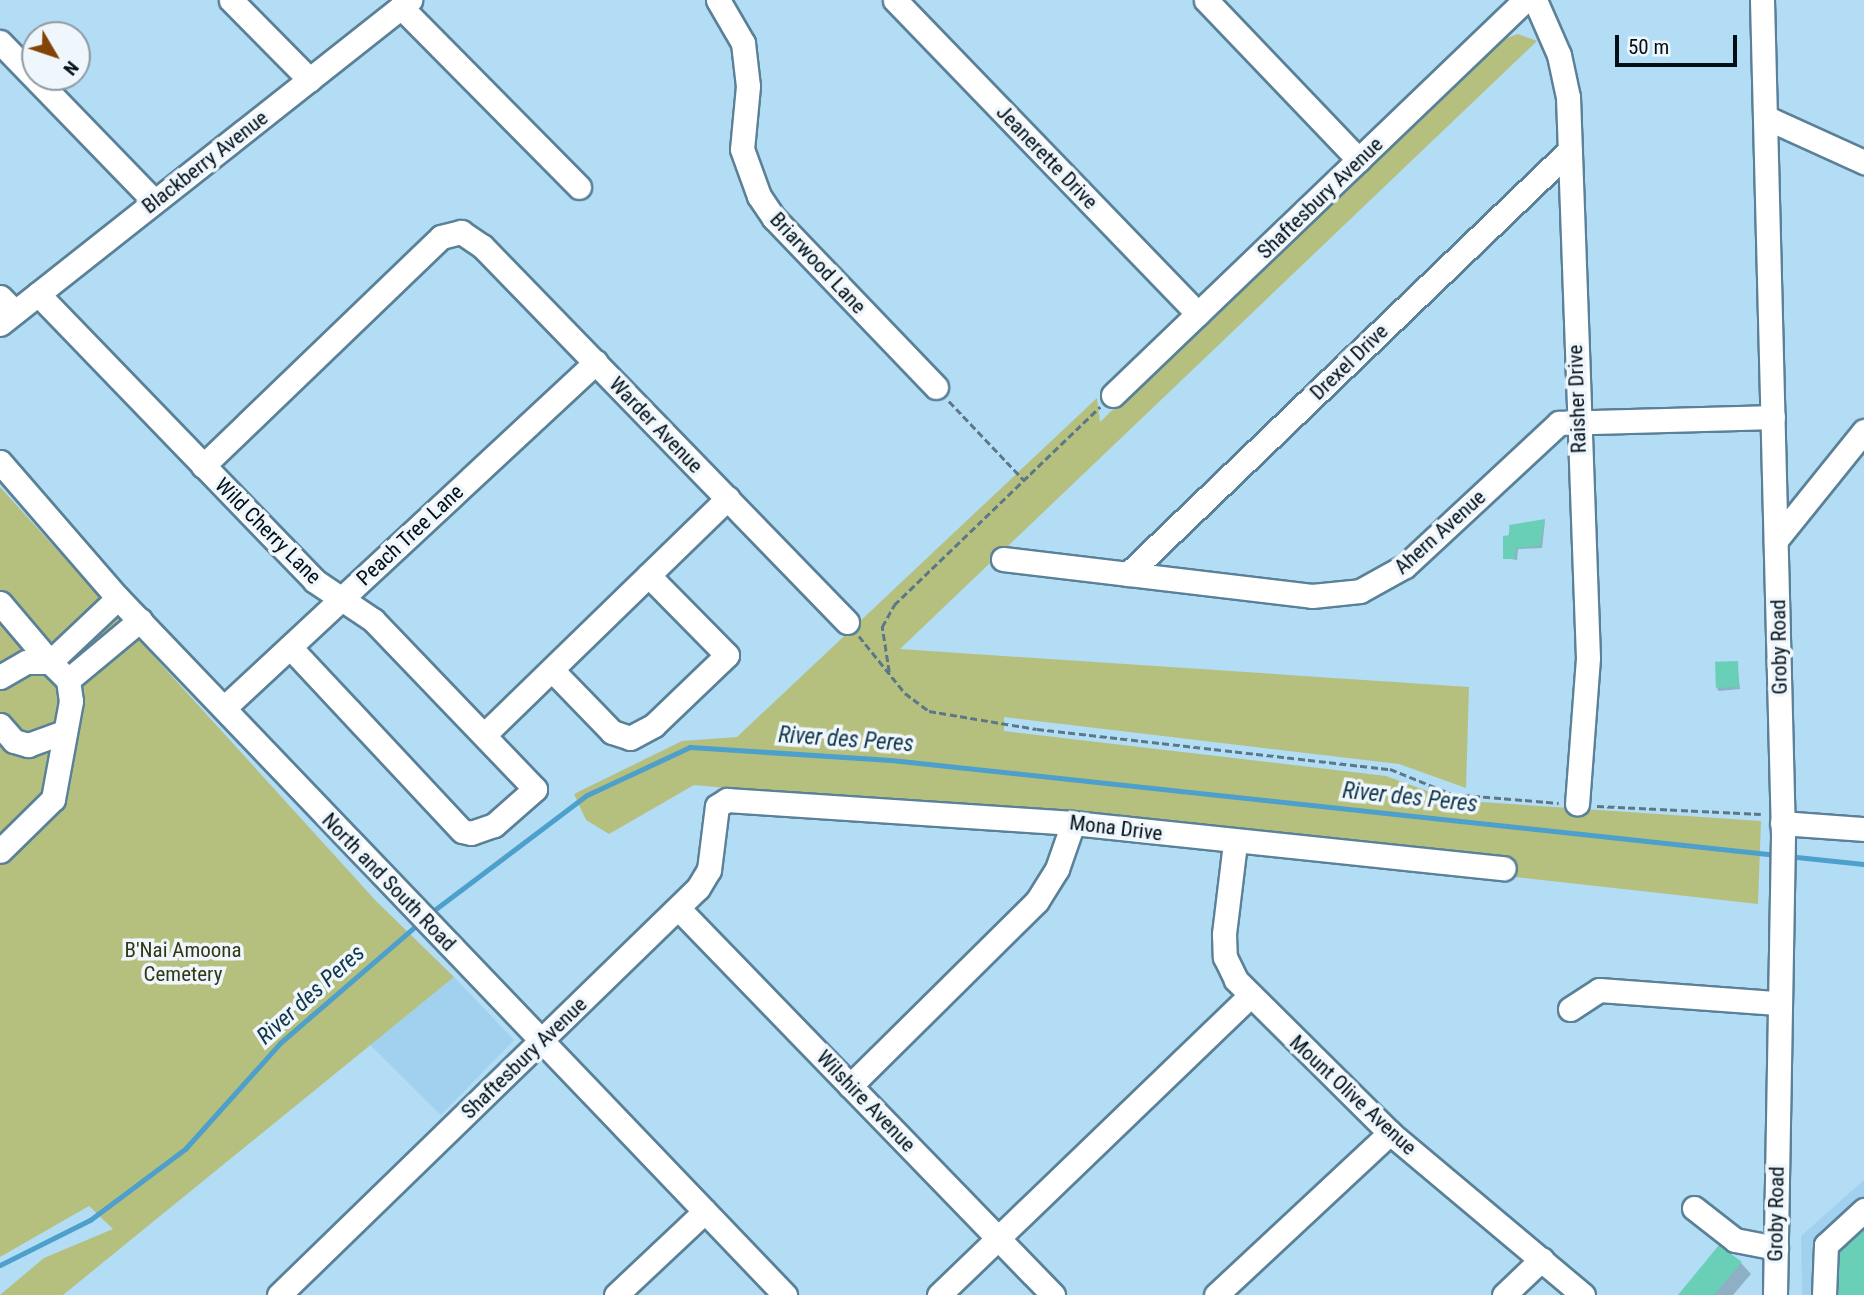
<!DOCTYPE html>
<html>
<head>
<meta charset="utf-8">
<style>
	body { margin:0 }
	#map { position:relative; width:1864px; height:1295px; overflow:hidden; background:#b3dcf5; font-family:"Roboto Condensed",sans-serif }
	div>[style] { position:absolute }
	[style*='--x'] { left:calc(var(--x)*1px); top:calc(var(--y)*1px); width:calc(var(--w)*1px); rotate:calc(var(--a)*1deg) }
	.built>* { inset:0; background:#a1d1ef }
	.green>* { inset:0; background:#b5bf7e }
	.shadow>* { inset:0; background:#0003 }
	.stream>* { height:5px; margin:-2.5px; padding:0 2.5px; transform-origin:2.5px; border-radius:2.5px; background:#4d9fcc }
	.building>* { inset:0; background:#69d0b7; transform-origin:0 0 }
	.path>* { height:2.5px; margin-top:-1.25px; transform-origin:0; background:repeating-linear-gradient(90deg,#5c7888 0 7px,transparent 0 10.5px) }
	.roads { filter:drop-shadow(2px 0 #5a8198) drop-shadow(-2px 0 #5a8198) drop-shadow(0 2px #5a8198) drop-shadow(0 -2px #5a8198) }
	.minor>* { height:23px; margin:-11.5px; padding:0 11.5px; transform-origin:11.5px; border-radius:11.5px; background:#fff }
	span { translate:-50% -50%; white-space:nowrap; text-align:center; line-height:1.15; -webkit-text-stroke:7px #eff7fd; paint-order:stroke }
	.street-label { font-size:21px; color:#020f17 }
	.park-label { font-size:21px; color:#333715 }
	.water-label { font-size:23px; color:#113649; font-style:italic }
	.north { position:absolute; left:21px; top:21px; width:70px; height:70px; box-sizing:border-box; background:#eff7fd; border:2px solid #909aa1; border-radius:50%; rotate:129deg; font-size:19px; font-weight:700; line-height:28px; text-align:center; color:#020f17 }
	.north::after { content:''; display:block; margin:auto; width:24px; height:32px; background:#834408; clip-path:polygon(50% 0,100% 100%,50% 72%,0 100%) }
	.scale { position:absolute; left:1615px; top:35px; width:122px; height:32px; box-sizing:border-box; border:4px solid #020f17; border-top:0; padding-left:9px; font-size:21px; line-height:24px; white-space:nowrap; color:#020f17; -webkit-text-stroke:5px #eff7fd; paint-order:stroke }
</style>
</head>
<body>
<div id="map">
	<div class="built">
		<div style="clip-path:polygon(454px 977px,514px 1040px,441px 1115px,370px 1045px)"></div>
		<div style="clip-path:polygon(1864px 1180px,1864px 1295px,1802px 1295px,1801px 1236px)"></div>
	</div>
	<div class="green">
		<div style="clip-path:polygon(1518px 34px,1537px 41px,900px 649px,1469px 687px,1466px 788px,1399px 764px,1004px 717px,1004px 731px,1386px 776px,1452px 800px,1761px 821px,1758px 904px,1514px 877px,1511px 862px,694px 785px,609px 834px,586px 820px,574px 794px,682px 741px,737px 737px,1097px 398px,1100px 422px,1491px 44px)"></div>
		<div style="clip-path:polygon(0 487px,376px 901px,454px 977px,63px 1295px,0 1295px,44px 1258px,113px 1229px,89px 1206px,0 1257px)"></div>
	</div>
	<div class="shadow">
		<div style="clip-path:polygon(1545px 521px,1542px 548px,1518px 549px,1517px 560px,1505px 558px,1510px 527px)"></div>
		<div style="clip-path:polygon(1737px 663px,1740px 689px,1719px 691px,1717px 689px)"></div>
		<div style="clip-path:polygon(1741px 1263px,1751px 1274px,1733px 1295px,1680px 1295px)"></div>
	</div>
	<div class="stream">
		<div style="--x:1787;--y:856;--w:77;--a:5.9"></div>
		<div style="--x:429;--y:914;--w:198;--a:-37"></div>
		<div style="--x:587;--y:795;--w:114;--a:-25"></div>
		<div style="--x:690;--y:747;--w:201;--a:3.7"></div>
		<div style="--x:891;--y:760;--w:891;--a:6.12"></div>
		<div style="--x:0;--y:1265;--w:101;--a:-26.6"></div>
		<div style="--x:90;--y:1220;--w:119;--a:-36.8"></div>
		<div style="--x:185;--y:1149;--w:142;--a:-48.1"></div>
		<div style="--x:280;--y:1043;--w:184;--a:-40.8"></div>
	</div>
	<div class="building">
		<div style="clip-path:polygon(1545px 519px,1540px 546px,1516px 548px,1515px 559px,1503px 559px,1503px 536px,1510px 535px,1509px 525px)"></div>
		<div style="left:1738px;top:661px;width:26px;height:23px;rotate:88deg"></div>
		<div style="clip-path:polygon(1864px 1229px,1864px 1295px,1838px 1295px,1840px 1251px)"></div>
		<div style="clip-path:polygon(1719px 1245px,1742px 1262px,1714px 1295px,1678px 1295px)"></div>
	</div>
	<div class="path">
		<div style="--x:949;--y:401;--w:109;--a:46.5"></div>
		<div style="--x:859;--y:636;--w:73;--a:51.1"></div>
		<div style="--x:905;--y:693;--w:30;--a:37"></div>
		<div style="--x:929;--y:711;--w:109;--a:9.5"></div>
		<div style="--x:1037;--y:729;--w:355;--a:6.5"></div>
		<div style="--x:1390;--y:769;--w:67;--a:22"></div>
		<div style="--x:1452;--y:794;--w:107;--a:4.8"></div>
		<div style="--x:889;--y:672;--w:46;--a:-98.8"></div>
		<div style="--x:882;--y:627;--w:25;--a:-61"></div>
		<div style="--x:894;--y:605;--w:286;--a:-43.9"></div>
		<div style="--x:1597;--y:806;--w:164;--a:2.8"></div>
	</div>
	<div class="roads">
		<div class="minor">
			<div style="--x:231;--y:0;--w:112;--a:45.4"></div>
			<div style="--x:718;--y:0;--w:50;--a:59.8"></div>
			<div style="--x:743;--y:43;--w:43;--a:83.4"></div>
			<div style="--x:748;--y:86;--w:63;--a:95.4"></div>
			<div style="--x:742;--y:149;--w:50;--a:70.1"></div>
			<div style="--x:759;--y:196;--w:27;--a:56"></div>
			<div style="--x:774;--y:218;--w:234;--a:46.2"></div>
			<div style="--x:895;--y:0;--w:436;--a:46"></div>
			<div style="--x:1206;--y:0;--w:221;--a:46.3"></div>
			<div style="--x:1535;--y:0;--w:60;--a:66.4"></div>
			<div style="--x:1559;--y:55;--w:43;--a:77.9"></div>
			<div style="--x:1568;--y:97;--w:561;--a:87.96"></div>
			<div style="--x:1588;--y:658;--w:146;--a:94.3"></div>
			<div style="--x:1762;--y:0;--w:836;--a:88.56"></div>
			<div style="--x:1783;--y:836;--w:459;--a:91"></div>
			<div style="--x:401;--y:7;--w:253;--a:45.3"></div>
			<div style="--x:0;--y:42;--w:221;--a:45.9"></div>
			<div style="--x:1767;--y:118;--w:107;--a:24.4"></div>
			<div style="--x:38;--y:294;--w:399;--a:46"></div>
			<div style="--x:315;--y:581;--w:70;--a:33.9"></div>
			<div style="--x:373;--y:620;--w:234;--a:46.2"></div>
			<div style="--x:535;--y:789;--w:55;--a:138.7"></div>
			<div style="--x:494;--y:825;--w:24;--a:161"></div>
			<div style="--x:471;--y:833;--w:9;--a:-167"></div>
			<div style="--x:462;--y:831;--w:252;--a:-133.1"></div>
			<div style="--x:0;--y:297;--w:21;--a:45"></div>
			<div style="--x:0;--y:324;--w:523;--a:-38.32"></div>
			<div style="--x:1113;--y:395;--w:571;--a:-43.79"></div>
			<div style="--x:0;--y:462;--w:180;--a:49.1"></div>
			<div style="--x:118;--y:598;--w:965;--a:46.26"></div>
			<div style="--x:203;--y:466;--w:330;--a:-43.9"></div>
			<div style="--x:441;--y:237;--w:21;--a:-14"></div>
			<div style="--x:461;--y:232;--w:25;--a:34"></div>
			<div style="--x:482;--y:246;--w:524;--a:45.85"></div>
			<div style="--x:1776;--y:540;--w:140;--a:-51.1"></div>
			<div style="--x:1003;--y:559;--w:311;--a:6.8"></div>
			<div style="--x:1312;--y:596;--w:48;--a:-5.9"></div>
			<div style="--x:1360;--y:591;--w:51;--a:-29.1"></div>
			<div style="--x:1405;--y:566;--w:210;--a:-42.9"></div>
			<div style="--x:1559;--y:423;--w:214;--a:-1.6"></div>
			<div style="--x:1128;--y:574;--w:612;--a:-43.81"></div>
			<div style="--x:0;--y:603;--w:77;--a:49.7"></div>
			<div style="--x:50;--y:662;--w:93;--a:-43.3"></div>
			<div style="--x:552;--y:670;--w:86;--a:45.9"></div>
			<div style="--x:612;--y:732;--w:19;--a:18"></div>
			<div style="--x:630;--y:738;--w:27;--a:-28"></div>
			<div style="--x:654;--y:725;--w:101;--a:-43.8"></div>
			<div style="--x:727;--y:655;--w:112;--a:-134.6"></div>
			<div style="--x:0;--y:677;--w:30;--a:-30"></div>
			<div style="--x:26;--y:662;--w:24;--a:0"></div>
			<div style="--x:50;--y:662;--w:25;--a:45"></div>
			<div style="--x:68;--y:680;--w:21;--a:82"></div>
			<div style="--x:71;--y:701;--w:100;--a:100.4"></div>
			<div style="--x:53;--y:799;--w:74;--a:135.5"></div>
			<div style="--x:68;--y:680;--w:94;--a:-39.8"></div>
			<div style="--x:224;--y:708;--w:508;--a:-42.93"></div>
			<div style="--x:0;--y:725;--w:21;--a:49"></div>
			<div style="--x:14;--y:741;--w:15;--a:16"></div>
			<div style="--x:28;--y:745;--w:38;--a:-20"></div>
			<div style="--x:484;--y:735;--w:340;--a:-44.2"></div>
			<div style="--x:1782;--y:823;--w:82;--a:4.2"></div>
			<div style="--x:1235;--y:843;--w:92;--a:96.9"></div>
			<div style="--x:1224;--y:934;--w:23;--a:88"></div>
			<div style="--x:1225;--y:957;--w:25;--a:64"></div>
			<div style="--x:1236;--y:980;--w:217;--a:44.8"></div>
			<div style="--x:1390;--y:1133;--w:252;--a:40"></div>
			<div style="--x:678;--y:908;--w:539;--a:45.9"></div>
			<div style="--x:1570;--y:1009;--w:35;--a:-33"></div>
			<div style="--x:1599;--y:990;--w:179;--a:4.2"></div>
			<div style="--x:850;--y:1086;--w:263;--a:-44.7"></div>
			<div style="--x:1037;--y:901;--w:38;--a:-58"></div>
			<div style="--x:1057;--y:869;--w:49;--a:-70.8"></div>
			<div style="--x:1694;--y:1208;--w:52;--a:38"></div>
			<div style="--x:1735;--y:1240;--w:42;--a:11"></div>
			<div style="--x:279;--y:1295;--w:584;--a:-44.17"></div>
			<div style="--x:698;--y:888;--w:21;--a:-59"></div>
			<div style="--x:709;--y:870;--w:64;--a:-82.9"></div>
			<div style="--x:717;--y:806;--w:12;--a:-31"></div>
			<div style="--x:727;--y:800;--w:347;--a:3.8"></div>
			<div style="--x:1073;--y:823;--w:433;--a:6"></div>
			<div style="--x:616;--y:1295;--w:122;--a:-43.3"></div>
			<div style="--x:939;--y:1295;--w:431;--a:-43.9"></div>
			<div style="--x:1216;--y:1295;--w:238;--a:-43"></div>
			<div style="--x:1504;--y:1295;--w:52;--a:-43.5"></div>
			<div style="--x:1824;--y:1295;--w:50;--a:-87.7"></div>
			<div style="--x:1826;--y:1245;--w:52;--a:-42.6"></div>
		</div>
	</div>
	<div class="street-label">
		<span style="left:1047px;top:157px;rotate:46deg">Jeanerette Drive</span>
		<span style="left:205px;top:162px;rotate:-38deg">Blackberry Avenue</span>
		<span style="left:1320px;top:198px;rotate:-44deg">Shaftesbury Avenue</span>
		<span style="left:818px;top:263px;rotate:47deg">Briarwood Lane</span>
		<span style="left:1349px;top:362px;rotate:-44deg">Drexel Drive</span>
		<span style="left:1577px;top:399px;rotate:-92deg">Raisher Drive</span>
		<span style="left:656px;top:425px;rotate:46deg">Warder Avenue</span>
		<span style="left:268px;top:531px;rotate:45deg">Wild Cherry Lane</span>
		<span style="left:1440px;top:532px;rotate:-42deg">Ahern Avenue</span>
		<span style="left:410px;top:535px;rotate:-43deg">Peach Tree Lane</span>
		<span style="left:1779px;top:647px;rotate:-91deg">Groby Road</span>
		<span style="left:1116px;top:828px;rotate:7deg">Mona Drive</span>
		<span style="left:389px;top:882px;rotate:46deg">North and South Road</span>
		<span style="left:524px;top:1058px;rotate:-44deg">Shaftesbury Avenue</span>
		<span style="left:1353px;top:1095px;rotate:43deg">Mount Olive Avenue</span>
		<span style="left:866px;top:1101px;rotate:46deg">Wilshire Avenue</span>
		<span style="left:1776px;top:1214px;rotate:-89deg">Groby Road</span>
	</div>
	<div class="park-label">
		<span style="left:183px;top:962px">B'Nai Amoona<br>Cemetery</span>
	</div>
	<div class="water-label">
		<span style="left:846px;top:740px;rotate:4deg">River des Peres</span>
		<span style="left:1410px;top:798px;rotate:6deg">River des Peres</span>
		<span style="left:311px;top:995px;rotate:-42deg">River des Peres</span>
	</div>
	<div class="north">N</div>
	<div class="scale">50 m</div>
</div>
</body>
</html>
